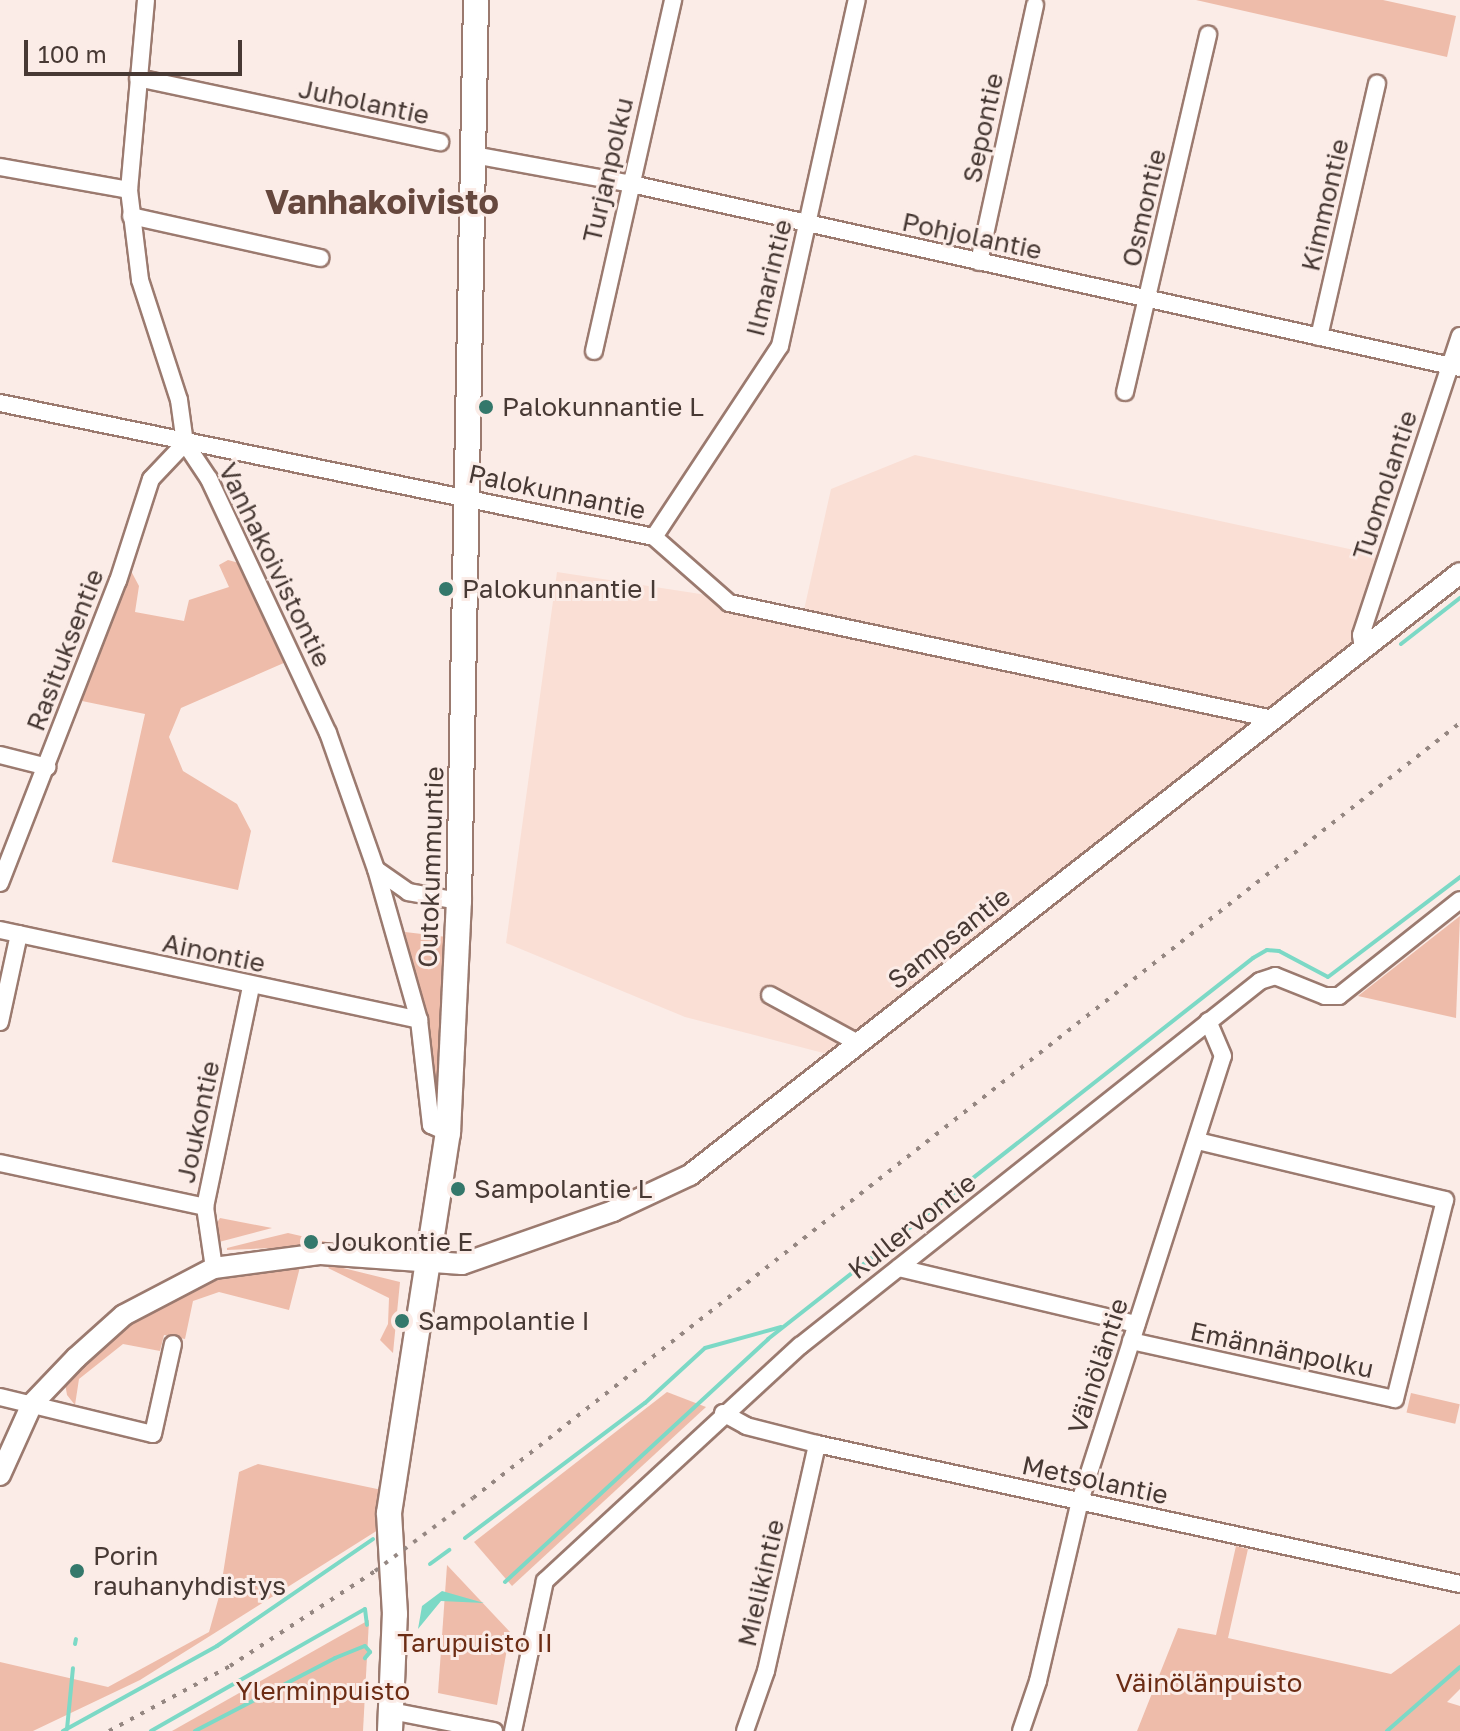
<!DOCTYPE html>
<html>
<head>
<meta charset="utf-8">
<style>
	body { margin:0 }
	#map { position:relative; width:1460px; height:1731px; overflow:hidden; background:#fbece7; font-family:"Golos Text",sans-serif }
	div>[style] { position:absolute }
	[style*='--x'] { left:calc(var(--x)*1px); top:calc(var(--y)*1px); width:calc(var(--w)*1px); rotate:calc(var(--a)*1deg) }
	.built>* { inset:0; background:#fadfd5 }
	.green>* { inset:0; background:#eebcaa; transform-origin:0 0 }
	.water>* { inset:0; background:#7cd9c6 }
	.stream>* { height:4px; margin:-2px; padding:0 2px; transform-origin:2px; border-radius:2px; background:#7cd9c6 }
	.roads { filter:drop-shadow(2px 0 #9b7a6f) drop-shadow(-2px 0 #9b7a6f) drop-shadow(0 2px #9b7a6f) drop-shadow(0 -2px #9b7a6f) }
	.minor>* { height:16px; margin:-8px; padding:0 8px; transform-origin:8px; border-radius:8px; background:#fff }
	.tertiary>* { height:20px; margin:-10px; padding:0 10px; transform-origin:10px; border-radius:10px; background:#fff }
	.secondary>* { height:24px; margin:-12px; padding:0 12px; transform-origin:12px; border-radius:12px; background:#fff }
	.rail>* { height:4px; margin-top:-2px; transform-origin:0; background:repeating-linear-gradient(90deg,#958782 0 4px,transparent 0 12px) }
	.dots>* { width:22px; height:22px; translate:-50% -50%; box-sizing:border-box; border:4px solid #fbece7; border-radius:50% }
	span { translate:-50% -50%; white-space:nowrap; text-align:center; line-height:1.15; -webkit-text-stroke:6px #fbece7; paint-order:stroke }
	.street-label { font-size:26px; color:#473934 }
	.poi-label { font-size:26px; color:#473934 }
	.left { translate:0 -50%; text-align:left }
	.park-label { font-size:26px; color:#6c2c14 }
	.district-label { font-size:34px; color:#66483e; font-weight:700 }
	.scale { position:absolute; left:24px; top:40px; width:218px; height:36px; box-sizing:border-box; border:4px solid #473934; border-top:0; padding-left:10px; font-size:24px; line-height:28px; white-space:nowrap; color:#473934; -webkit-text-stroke:6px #fbece7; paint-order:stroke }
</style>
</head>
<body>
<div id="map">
	<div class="built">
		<div style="clip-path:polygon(915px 455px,1377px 555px,1351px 649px,831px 1055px,685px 1017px,506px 943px,557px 572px,804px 610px,831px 489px)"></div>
	</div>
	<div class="green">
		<div style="clip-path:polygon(1196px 0,1383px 0,1456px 16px,1447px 57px)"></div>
		<div style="clip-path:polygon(228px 560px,239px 563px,286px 662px,181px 708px,169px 737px,183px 771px,237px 804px,251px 831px,238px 890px,112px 862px,145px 714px,82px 701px,131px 571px,139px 586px,135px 612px,184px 621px,189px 600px,229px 587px,219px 565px)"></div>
		<div style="clip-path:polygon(1460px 916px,1456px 1018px,1358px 996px)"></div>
		<div style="clip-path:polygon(405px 932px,447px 937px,439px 1110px,426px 1020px)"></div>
		<div style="clip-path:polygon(220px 1218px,272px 1228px,219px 1242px,213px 1229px)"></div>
		<div style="clip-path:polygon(288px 1233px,340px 1245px,227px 1250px,227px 1248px)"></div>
		<div style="clip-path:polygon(296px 1264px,300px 1267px,289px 1310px,219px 1292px,193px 1301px,185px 1339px,164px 1335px,160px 1351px,123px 1344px,79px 1379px,75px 1405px,67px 1395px,65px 1383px,117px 1330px,183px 1293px,231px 1275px)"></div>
		<div style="clip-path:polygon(331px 1265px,400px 1282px,393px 1353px,380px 1340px,388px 1324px,389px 1298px,328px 1268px)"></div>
		<div style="clip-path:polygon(667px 1392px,706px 1407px,512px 1586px,474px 1542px)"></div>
		<div style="left:1411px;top:1393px;width:50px;height:20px;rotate:13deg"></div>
		<div style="clip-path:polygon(258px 1464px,382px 1490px,378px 1530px,140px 1680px,33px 1731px,0 1731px,0 1662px,108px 1687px,209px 1632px,220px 1593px,239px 1472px)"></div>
		<div style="clip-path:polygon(1236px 1546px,1248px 1549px,1228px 1638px,1391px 1674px,1460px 1624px,1460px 1689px,1447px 1702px,1460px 1706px,1460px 1731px,1137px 1731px,1178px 1628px,1216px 1635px)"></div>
		<div style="clip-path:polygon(447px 1565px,510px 1632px,497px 1705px,438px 1693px)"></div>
		<div style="clip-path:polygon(369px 1620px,363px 1731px,172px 1731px,340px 1636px)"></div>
	</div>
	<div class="water">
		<div style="clip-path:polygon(442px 1591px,484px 1603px,441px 1601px,418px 1629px,422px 1606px)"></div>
	</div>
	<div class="stream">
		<div style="--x:1401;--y:644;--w:75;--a:-37.9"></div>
		<div style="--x:465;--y:1538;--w:225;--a:-36.9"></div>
		<div style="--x:645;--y:1403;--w:81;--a:-42.5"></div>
		<div style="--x:705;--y:1348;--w:79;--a:-15.4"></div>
		<div style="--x:430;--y:1564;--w:24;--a:-36"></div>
		<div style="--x:505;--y:1582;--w:358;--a:-42.7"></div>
		<div style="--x:768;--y:1339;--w:617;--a:-38.15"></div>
		<div style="--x:1253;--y:958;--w:16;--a:-30"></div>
		<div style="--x:1267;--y:950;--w:12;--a:5"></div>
		<div style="--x:1279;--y:951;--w:55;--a:28"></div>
		<div style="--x:1328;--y:977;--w:166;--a:-37.1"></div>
		<div style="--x:75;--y:1644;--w:5;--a:-79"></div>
		<div style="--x:67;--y:1729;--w:61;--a:-84.4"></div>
		<div style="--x:63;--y:1731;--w:176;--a:-28.9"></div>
		<div style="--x:217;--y:1646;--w:189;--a:-34.4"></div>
		<div style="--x:151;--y:1731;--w:246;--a:-29.7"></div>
		<div style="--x:365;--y:1609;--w:16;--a:83"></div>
		<div style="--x:195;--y:1731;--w:158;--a:-27.5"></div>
		<div style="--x:335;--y:1658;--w:32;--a:-22"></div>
		<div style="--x:365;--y:1646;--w:8;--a:50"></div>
		<div style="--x:370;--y:1652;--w:8;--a:130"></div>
		<div style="--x:1387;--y:1731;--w:97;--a:-41.2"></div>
	</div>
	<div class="roads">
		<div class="minor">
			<div style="--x:146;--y:0;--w:191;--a:95.1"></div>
			<div style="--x:129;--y:190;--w:91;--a:83"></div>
			<div style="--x:140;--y:280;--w:126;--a:72"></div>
			<div style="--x:179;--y:400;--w:43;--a:82.1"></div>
			<div style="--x:185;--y:443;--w:43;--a:56.3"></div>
			<div style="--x:209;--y:479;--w:280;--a:64.9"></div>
			<div style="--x:328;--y:733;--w:144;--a:70.6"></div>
			<div style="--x:376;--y:869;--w:157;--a:74.1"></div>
			<div style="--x:419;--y:1020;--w:106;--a:83.5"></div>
			<div style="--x:431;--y:1125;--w:19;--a:25"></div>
			<div style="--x:138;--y:78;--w:309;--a:12"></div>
			<div style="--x:474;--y:155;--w:156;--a:10.4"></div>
			<div style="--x:627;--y:183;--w:853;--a:12.52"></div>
			<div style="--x:0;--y:167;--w:131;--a:10.1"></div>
			<div style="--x:131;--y:216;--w:194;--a:12.5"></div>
			<div style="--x:979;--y:262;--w:263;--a:-77.7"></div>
			<div style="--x:1319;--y:337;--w:260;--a:-77.1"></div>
			<div style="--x:594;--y:351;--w:360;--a:-77.3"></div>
			<div style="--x:1125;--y:392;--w:367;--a:-76.9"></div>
			<div style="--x:0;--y:403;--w:668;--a:11.58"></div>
			<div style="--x:654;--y:537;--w:100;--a:41.3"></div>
			<div style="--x:729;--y:603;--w:551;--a:12.04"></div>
			<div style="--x:654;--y:537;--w:229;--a:-56.6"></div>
			<div style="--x:780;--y:346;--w:354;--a:-77.5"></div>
			<div style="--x:1363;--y:649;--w:14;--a:-98"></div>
			<div style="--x:1361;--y:635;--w:315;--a:-71.7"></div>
			<div style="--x:0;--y:755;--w:49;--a:14.3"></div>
			<div style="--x:377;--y:870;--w:38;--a:35"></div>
			<div style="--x:408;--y:892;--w:52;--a:10"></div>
			<div style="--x:0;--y:883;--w:324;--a:-68.7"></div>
			<div style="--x:118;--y:581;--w:107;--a:-72.1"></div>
			<div style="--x:151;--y:479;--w:50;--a:-46.6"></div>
			<div style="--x:0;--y:930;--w:429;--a:12.1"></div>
			<div style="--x:770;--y:995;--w:100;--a:28.6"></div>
			<div style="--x:0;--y:1022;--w:90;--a:-77.8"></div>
			<div style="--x:0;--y:1163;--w:210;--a:12.1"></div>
			<div style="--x:214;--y:1268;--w:62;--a:-98.4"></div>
			<div style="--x:205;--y:1207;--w:225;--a:-78.2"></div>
			<div style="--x:899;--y:1268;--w:244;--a:13.3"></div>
			<div style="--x:1131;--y:1341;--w:270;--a:12.4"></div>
			<div style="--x:1395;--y:1399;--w:205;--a:-75.9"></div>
			<div style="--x:1445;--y:1200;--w:255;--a:-166.6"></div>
			<div style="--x:0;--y:1397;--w:157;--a:13.6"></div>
			<div style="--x:153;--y:1434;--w:92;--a:-77.5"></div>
			<div style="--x:723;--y:1413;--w:26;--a:29"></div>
			<div style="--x:746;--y:1426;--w:73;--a:14.2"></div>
			<div style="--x:817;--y:1444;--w:658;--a:12.28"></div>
			<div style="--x:391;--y:1711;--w:105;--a:11"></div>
			<div style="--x:513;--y:1731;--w:153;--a:-78"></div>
			<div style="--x:545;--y:1581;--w:347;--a:-42.7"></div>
			<div style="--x:800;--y:1346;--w:587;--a:-38.43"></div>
			<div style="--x:1260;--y:981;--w:16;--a:-18"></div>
			<div style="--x:1275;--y:976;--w:54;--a:21.8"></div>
			<div style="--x:1325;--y:996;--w:14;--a:0"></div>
			<div style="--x:1339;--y:996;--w:154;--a:-38.4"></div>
			<div style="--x:745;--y:1731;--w:64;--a:-70.7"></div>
			<div style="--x:766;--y:1671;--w:233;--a:-77.3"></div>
			<div style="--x:1021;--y:1731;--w:53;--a:-71.2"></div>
			<div style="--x:1038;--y:1681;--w:185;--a:-76.9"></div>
			<div style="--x:1080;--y:1501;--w:467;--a:-72.2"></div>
			<div style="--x:1223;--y:1056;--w:38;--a:-113"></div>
		</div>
		<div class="tertiary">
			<div style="--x:0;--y:1475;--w:78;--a:-65.7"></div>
			<div style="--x:32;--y:1404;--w:64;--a:-46.3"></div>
			<div style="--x:76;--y:1358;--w:64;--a:-41.9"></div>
			<div style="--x:124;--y:1315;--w:102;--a:-27.6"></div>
			<div style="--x:214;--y:1268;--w:108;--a:-7.5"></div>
			<div style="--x:321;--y:1254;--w:141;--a:4.1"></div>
			<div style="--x:462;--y:1264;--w:160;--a:-19.3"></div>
			<div style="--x:613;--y:1211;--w:85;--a:-25.1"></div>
			<div style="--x:690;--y:1175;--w:977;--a:-38.02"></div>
		</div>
		<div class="secondary">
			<div style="--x:390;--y:1731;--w:117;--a:-87.6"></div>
			<div style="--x:395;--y:1614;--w:101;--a:-93.4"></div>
			<div style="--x:389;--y:1513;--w:385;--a:-81.2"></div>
			<div style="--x:448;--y:1133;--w:232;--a:-87.3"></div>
			<div style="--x:459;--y:901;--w:901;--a:-88.92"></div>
		</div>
	</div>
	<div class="rail">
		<div style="--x:109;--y:1731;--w:137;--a:-28.2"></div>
		<div style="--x:230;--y:1666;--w:173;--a:-33.2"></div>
		<div style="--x:375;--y:1571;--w:122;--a:-36.7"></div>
		<div style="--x:473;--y:1498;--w:1255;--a:-38.14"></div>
	</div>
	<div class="dots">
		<div style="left:486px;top:407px;background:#34786b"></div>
		<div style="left:446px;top:589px;background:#34786b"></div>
		<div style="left:458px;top:1189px;background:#34786b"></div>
		<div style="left:311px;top:1242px;background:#34786b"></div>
		<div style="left:402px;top:1321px;background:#34786b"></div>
		<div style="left:77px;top:1571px;background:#34786b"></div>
	</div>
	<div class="street-label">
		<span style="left:364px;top:102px;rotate:12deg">Juholantie</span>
		<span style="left:983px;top:128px;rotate:-78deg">Sepontie</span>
		<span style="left:608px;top:170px;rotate:-77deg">Turjanpolku</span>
		<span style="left:1325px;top:205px;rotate:-77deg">Kimmontie</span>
		<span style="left:1144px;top:208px;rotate:-77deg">Osmontie</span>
		<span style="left:972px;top:236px;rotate:12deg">Pohjolantie</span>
		<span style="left:769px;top:278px;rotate:-76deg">Ilmarintie</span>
		<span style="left:1385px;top:485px;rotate:-72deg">Tuomolantie</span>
		<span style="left:557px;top:492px;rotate:12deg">Palokunnantie</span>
		<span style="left:275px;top:565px;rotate:64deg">Vanhakoivistontie</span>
		<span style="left:65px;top:650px;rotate:-69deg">Rasituksentie</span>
		<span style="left:431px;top:867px;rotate:-88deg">Outokummuntie</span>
		<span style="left:949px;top:938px;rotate:-38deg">Sampsantie</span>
		<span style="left:214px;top:953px;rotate:12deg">Ainontie</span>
		<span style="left:198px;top:1122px;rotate:-78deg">Joukontie</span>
		<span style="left:912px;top:1226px;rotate:-38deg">Kullervontie</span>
		<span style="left:1282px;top:1350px;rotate:12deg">Emännänpolku</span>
		<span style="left:1098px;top:1366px;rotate:-72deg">Väinöläntie</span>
		<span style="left:1095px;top:1480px;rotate:12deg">Metsolantie</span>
		<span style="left:761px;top:1583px;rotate:-77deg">Mielikintie</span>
	</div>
	<div class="poi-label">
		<span class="left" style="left:502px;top:407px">Palokunnantie L</span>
		<span class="left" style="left:462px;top:589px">Palokunnantie I</span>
		<span class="left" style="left:474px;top:1189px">Sampolantie L</span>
		<span class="left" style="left:327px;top:1242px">Joukontie E</span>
		<span class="left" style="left:418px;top:1321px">Sampolantie I</span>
		<span class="left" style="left:93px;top:1571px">Porin<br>rauhanyhdistys</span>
	</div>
	<div class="park-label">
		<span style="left:475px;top:1643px">Tarupuisto II</span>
		<span style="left:1209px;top:1683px">Väinölänpuisto</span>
		<span style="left:323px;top:1691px">Ylerminpuisto</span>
	</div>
	<div class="district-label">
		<span style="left:382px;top:202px">Vanhakoivisto</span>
	</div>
	<div class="scale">100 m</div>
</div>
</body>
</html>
